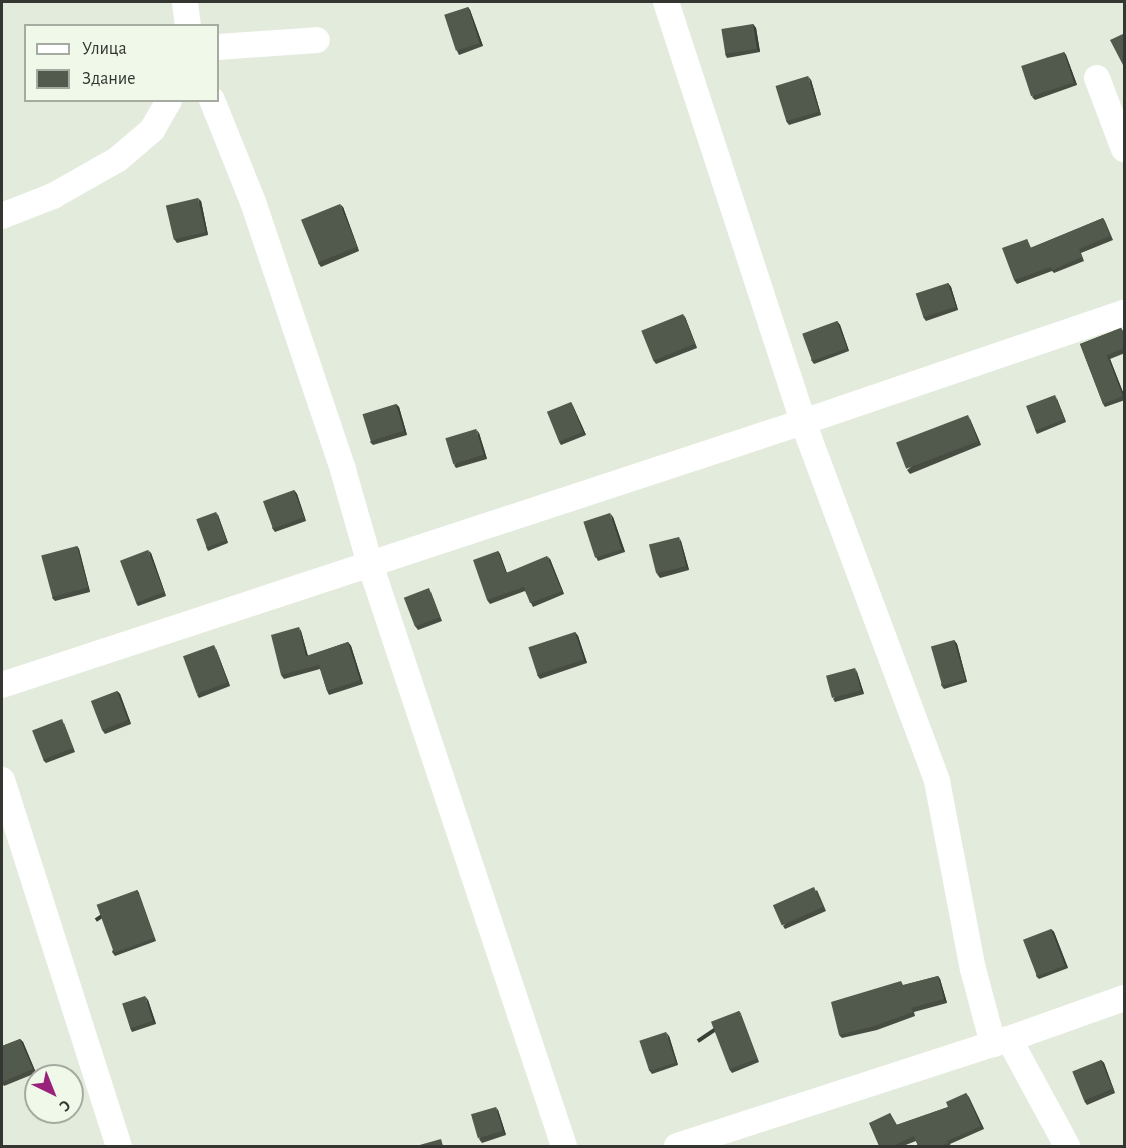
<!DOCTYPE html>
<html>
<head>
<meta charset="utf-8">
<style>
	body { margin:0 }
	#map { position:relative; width:1126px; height:1148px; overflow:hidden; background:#e3ebdc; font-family:"Alegreya Sans",sans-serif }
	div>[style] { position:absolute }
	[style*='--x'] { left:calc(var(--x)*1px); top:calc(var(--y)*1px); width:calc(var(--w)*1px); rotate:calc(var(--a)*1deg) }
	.minor>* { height:26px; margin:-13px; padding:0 13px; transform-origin:13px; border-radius:13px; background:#fff }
	.wall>* { inset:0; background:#474d42 }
	.shaded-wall>* { inset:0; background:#393e36; transform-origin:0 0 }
	.building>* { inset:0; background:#52594d; transform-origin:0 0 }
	span { translate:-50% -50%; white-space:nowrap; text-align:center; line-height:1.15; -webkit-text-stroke:6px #f0f8ea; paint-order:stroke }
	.frame { position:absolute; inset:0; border:3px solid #343731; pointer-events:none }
	.legend { position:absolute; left:24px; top:24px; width:195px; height:78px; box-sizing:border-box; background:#f0f8ea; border:2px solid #a5aba0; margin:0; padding:8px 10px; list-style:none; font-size:18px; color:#343731 }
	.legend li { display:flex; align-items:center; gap:12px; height:30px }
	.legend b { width:30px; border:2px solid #a5aba0 }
	.north { position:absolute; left:24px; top:1064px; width:60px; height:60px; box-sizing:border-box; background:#f0f8ea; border:2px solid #a5aba0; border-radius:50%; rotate:137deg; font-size:16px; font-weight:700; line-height:24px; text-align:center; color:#343731 }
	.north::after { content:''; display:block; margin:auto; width:21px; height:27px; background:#9a227b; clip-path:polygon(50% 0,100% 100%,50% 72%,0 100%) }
</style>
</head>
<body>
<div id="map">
	<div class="minor">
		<div style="--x:185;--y:2;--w:24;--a:83"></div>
		<div style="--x:666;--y:2;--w:442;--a:71.9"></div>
		<div style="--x:803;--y:422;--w:383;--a:69.5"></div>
		<div style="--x:937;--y:781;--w:191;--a:79.2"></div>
		<div style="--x:973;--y:969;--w:78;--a:75.1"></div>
		<div style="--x:218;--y:47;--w:99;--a:-4"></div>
		<div style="--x:1097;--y:78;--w:76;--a:69.2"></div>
		<div style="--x:212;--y:100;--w:110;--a:68.1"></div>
		<div style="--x:253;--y:202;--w:283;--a:71.4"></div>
		<div style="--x:343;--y:470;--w:98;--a:74"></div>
		<div style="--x:370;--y:564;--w:613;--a:71.57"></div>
		<div style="--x:2;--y:216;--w:55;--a:-21.4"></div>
		<div style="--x:53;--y:196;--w:75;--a:-29.6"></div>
		<div style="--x:118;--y:159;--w:45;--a:-40.5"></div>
		<div style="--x:152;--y:130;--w:34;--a:-60"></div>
		<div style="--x:2;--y:685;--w:843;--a:-18.18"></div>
		<div style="--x:803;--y:422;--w:339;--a:-18.8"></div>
		<div style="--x:2;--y:780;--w:384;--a:72.3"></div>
		<div style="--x:1009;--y:1039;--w:122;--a:61.5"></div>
		<div style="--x:677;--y:1146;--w:349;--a:-17.9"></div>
		<div style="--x:1009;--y:1039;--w:122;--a:-19.6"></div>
	</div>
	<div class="wall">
		<div style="clip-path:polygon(468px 7px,470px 10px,483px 46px,459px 55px,457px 51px)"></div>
		<div style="clip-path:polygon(753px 24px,756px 28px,760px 52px,727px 58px,725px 54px)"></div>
		<div style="clip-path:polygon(1064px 52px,1066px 55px,1077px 85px,1035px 100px,1032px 97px)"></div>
		<div style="clip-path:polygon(811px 80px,821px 115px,789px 125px,786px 121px)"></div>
		<div style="clip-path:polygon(201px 201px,208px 235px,177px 243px,174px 239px)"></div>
		<div style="clip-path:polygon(343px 207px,359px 251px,321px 267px,318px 263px)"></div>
		<div style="clip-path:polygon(1103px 218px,1105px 221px,1113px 240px,1081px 253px,1084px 261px,1054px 273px,1052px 271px,1017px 284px,1014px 280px,1027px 239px,1031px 248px)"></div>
		<div style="clip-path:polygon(948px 283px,951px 287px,958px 310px,926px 321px,923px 317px)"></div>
		<div style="clip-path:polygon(685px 317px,697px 348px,656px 364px,653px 360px)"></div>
		<div style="clip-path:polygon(837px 321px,840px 325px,849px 351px,814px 364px,811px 360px)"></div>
		<div style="clip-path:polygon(1121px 328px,1125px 334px,1125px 353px,1110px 359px,1125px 397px,1125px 400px,1105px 407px,1103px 404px,1080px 344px)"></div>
		<div style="clip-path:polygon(1057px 399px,1066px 422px,1037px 434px,1035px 430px)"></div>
		<div style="clip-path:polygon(571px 402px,573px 406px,586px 435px,561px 445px,559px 442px)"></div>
		<div style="clip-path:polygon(396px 404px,399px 407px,407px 435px,373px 445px,370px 442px)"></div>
		<div style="clip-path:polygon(970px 419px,981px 445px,910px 474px,907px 470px)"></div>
		<div style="clip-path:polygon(479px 433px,487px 459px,456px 468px,454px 465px)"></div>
		<div style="clip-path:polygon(294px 490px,297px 494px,306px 521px,275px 532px,272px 528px)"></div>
		<div style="clip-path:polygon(218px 515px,228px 543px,208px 551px,206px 547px)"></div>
		<div style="clip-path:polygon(613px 517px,625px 552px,598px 561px,596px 557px)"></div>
		<div style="clip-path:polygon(681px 541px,689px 570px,660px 578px,657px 574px)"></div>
		<div style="clip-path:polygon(77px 546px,79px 549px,90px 592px,55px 601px,52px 598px)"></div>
		<div style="clip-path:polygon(498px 551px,500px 554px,507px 573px,550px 559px,564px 594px,533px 607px,525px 591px,490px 604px,487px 600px)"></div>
		<div style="clip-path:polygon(151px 553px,166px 596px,138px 606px,136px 603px)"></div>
		<div style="clip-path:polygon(431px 592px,442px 621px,418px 630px,415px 626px)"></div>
		<div style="clip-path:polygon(301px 631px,308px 656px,348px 642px,351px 646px,363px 684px,329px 695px,327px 691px,320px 669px,284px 679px,281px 675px)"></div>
		<div style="clip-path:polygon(575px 632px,578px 636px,587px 663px,540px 679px,537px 675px)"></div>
		<div style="clip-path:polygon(954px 640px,957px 644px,967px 682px,944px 689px,941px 685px)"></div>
		<div style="clip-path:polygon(216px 649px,230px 686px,199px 698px,197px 695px)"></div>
		<div style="clip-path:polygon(857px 672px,864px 694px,835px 702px,833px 699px)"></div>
		<div style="clip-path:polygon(117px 691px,120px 694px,131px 724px,105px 734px,102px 730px)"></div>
		<div style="clip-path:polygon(64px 723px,75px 752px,46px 763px,43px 760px)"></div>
		<div style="clip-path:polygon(137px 890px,139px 893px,156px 941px,115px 956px,112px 952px)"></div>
		<div style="clip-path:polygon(817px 890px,826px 911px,785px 929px,783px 926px)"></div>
		<div style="clip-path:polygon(1051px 929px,1054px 932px,1068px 968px,1039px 979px,1036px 976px)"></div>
		<div style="clip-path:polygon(938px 976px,940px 979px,947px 1003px,914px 1012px,915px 1016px,877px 1030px,842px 1038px,839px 1035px,904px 985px)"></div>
		<div style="clip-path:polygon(148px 1000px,156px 1024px,132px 1032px,130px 1028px)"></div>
		<div style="clip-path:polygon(741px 1014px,759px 1062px,732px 1073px,729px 1069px)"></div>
		<div style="clip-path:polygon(669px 1036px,678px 1065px,652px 1074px,649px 1070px)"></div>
		<div style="clip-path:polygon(20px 1039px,23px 1042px,36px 1073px,4px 1086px,2px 1083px,2px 1046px)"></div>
		<div style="clip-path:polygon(1101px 1060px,1104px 1063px,1115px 1093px,1087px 1105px,1084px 1101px)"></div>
		<div style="clip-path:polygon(966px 1093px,984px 1129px,950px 1144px,951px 1146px,918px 1146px,916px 1141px,903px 1146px,879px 1146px,890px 1113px,897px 1125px,948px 1107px)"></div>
		<div style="clip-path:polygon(498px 1110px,506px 1135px,482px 1143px,479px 1139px)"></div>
	</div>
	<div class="shaded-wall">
		<div style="clip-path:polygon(468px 7px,470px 10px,483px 46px,480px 43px)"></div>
		<div style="clip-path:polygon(753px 24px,756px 28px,760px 52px,757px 49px)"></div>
		<div style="clip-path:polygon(1064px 52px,1066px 55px,1077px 85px,1074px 82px)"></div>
		<div style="clip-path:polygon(808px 76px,811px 80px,821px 115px,819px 111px)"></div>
		<div style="clip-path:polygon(198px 198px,201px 201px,208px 235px,206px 232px)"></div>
		<div style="clip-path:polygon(340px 204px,343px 207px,359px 251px,357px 247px)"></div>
		<div style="clip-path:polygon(948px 283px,951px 287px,958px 310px,956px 307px)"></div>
		<div style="clip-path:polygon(683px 314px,685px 317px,697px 348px,695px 344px)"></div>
		<div style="clip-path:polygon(837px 321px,840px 325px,849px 351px,847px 348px)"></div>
		<div style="clip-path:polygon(1107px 355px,1110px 359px,1125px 398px,1123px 396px)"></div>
		<div style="clip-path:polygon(1055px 395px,1057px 399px,1066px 422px,1064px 419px)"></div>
		<div style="clip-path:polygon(571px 402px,573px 406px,586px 435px,583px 432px)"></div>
		<div style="clip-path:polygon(396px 404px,399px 407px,407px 435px,404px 431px)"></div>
		<div style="clip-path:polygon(968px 415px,970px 419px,981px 445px,978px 441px)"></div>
		<div style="clip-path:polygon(476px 429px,479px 433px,487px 459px,484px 455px)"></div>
		<div style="clip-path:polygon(294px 490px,297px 494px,306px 521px,304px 517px)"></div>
		<div style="clip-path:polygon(216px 512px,218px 515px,228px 543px,226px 540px)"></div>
		<div style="clip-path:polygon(610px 513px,613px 517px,625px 552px,622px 549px)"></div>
		<div style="clip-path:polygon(679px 537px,681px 541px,689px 570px,686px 566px)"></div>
		<div style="clip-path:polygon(77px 546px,79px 549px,90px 592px,88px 588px)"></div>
		<div style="clip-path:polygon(148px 550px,151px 553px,166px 596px,164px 592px)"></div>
		<div style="clip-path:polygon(498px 551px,500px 554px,508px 577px,506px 573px)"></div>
		<div style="clip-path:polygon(547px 556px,550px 559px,564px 594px,562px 591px)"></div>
		<div style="clip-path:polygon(299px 627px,301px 631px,309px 660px,306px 656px)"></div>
		<div style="clip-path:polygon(575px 632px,578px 636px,587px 663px,584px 660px)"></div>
		<div style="clip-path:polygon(954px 640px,957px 644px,967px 682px,965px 679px)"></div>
		<div style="clip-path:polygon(348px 642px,351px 646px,363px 684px,360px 680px)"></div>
		<div style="clip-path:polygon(214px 645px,216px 649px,230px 686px,228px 683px)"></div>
		<div style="clip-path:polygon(855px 668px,857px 672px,864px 694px,861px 690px)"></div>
		<div style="clip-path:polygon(117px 691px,120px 694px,131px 724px,128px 720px)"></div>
		<div style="left:137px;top:890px;width:4px;height:51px;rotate:56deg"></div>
		<div style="clip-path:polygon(1051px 929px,1054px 932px,1068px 968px,1065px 965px)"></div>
		<div style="clip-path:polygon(938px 976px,940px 979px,947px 1003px,944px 999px)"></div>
		<div style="clip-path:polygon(145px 996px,148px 1000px,156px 1024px,153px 1021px)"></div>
		<div style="left:739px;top:1011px;width:4px;height:51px;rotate:56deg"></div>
		<div style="clip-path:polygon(666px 1032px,669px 1036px,678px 1065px,676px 1062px)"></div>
		<div style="clip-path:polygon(20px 1039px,23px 1042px,36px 1073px,33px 1069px)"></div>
		<div style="clip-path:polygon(1101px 1060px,1104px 1063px,1115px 1093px,1113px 1089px)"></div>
		<div style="clip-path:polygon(966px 1093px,969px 1097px,984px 1129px,981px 1126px)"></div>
		<div style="clip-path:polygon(496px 1107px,498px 1110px,506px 1135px,503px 1131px)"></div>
	</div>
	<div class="building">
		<div style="left:468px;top:7px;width:38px;height:25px;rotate:72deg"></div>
		<div style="left:753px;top:24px;width:25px;height:32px;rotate:81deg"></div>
		<div style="clip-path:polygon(1125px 33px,1125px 64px,1123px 65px,1110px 40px)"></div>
		<div style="left:1064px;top:52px;width:32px;height:45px;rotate:72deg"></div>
		<div style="left:808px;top:76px;width:37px;height:34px;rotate:73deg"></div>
		<div style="left:198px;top:198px;width:35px;height:33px;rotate:77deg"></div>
		<div style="left:340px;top:204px;width:46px;height:42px;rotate:68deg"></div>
		<div style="clip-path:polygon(1103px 218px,1110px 236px,1079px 249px,1082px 257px,1052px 270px,1051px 267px,1014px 280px,1002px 248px,1027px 239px,1030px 248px)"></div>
		<div style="left:948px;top:283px;width:25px;height:34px;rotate:72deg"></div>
		<div style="left:683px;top:314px;width:32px;height:45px;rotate:68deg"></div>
		<div style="left:837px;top:321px;width:29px;height:37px;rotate:70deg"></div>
		<div style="clip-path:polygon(1121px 328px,1125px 338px,1125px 348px,1107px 355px,1123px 396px,1103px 404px,1080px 344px)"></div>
		<div style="left:1055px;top:395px;width:26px;height:31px;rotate:69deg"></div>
		<div style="left:571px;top:402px;width:32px;height:26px;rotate:68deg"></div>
		<div style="left:396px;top:404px;width:28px;height:35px;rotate:73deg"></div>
		<div style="left:968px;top:415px;width:28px;height:77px;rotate:69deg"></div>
		<div style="left:476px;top:429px;width:27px;height:32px;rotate:73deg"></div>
		<div style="left:294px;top:490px;width:29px;height:33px;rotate:70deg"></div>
		<div style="left:216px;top:512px;width:30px;height:21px;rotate:70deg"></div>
		<div style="left:610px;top:513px;width:38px;height:28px;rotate:72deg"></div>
		<div style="left:679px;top:537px;width:30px;height:31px;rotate:76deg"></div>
		<div style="left:77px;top:546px;width:43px;height:37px;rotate:75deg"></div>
		<div style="left:148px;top:550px;width:45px;height:30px;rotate:69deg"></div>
		<div style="clip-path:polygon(498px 551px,506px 573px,547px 556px,562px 591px,530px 603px,524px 587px,487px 600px,473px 560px)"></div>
		<div style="left:429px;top:588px;width:31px;height:27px;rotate:69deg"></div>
		<div style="clip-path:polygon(299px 627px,306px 656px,348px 642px,360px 680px,327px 691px,319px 665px,281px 675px,271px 635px)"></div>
		<div style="left:575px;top:632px;width:29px;height:49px;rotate:72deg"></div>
		<div style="left:954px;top:640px;width:41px;height:24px;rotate:74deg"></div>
		<div style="left:214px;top:645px;width:40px;height:33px;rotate:70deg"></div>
		<div style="left:855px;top:668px;width:23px;height:30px;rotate:75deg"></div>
		<div style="left:117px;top:691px;width:31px;height:28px;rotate:69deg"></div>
		<div style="left:62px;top:719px;width:31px;height:32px;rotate:69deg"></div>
		<div style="left:814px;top:887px;width:22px;height:45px;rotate:66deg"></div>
		<div style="left:137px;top:890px;width:51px;height:43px;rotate:70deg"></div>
		<div style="left:1051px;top:929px;width:39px;height:30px;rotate:69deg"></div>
		<div style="clip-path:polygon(938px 976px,944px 999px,911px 1008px,913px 1012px,874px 1026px,839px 1035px,831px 1002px,901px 981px,903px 985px)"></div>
		<div style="left:145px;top:996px;width:26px;height:24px;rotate:72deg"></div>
		<div style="left:739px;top:1011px;width:51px;height:30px;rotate:69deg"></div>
		<div style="left:666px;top:1032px;width:32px;height:28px;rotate:72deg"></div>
		<div style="clip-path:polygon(20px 1039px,33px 1069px,2px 1082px,2px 1046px)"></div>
		<div style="left:1101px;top:1060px;width:31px;height:31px;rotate:68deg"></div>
		<div style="clip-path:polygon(966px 1093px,981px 1126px,947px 1141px,948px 1143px,940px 1146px,918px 1146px,914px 1136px,893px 1146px,879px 1146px,869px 1123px,890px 1113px,896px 1125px,948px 1107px,946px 1102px)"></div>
		<div style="left:496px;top:1107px;width:25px;height:26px;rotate:74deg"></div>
		<div style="clip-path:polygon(441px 1139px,443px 1146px,416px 1146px)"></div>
	</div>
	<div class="frame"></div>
	<ul class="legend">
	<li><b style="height:8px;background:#fff"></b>Улица</li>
	<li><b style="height:16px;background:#52594d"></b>Здание</li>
	</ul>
	<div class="north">С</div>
</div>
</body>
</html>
